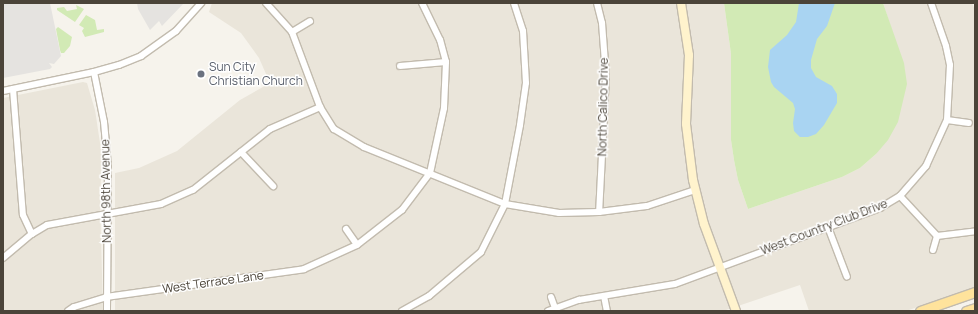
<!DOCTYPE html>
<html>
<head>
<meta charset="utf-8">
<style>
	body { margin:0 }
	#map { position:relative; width:978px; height:314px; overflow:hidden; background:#f6f3ec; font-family:Manrope,sans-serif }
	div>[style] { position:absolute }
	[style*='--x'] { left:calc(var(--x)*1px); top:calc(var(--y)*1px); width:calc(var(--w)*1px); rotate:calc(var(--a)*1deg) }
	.residential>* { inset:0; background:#eae5da }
	.green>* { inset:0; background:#d2eab5 }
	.parking>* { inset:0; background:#e5e3e0 }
	.water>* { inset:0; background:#a9d4f2 }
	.roads { filter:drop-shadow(1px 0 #c2bbae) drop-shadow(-1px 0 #c2bbae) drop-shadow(0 1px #c2bbae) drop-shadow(0 -1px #c2bbae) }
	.street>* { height:6px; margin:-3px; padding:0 3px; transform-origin:3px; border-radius:3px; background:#fff }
	.secondary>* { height:8px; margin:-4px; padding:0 4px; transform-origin:4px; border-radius:4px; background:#fff3cd }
	.primary>* { height:9px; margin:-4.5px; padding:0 4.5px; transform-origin:4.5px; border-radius:4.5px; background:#ffe39c }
	.dots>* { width:11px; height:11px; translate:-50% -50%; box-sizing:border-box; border:2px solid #fff; border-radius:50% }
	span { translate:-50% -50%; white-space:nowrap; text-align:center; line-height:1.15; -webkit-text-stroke:3px #fff; paint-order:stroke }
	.worship-label { font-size:12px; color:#5b616d }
	.left { translate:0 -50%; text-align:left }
	.street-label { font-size:12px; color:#4b4439 }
	.frame { position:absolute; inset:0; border:4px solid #4b4439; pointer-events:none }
</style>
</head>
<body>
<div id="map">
	<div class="residential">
		<div style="clip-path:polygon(212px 3px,724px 3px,731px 54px,731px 140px,734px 160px,738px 180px,748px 209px,842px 177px,860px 168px,876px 154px,905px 70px,883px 3px,972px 3px,975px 10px,975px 287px,906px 311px,809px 311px,800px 285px,723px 311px,115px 311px,115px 173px,139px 168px,177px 151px,240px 100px,270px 83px,259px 58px,241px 33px,209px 12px)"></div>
		<div style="clip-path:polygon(83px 82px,87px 83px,95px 110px,102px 156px,100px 199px,103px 311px,3px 311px,3px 98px)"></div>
	</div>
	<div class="green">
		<div style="clip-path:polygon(724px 3px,883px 3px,904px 63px,907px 84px,898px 122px,888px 140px,876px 154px,860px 168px,842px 177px,748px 209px,738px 180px,734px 160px,731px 140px,731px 54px)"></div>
		<div style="clip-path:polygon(76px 5px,84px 9px,75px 22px,57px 10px,57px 8px,64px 7px,67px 11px,77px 9px)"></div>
		<div style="clip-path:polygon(86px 15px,95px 20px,97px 30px,104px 29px,104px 32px,85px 37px,82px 31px,84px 28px,79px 25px)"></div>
		<div style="clip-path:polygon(58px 27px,72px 37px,70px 46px,64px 53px,61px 53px,60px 50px,56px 29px)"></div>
	</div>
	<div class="parking">
		<div style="clip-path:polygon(3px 3px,50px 3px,61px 56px,54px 64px,49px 63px,52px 67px,50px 69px,3px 78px)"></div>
		<div style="clip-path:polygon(137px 3px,184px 3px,162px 26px,159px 21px,150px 30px,138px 9px)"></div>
	</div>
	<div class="water">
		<div style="clip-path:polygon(799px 3px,835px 3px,827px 26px,817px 39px,811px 60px,811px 68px,816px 77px,832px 86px,837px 94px,837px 103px,824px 125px,816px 134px,808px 137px,800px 137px,794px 131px,793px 123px,795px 109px,793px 103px,774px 87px,771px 82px,768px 67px,770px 50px,787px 35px,796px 22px)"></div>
	</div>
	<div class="roads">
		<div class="street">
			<div style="--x:266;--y:3;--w:39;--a:48"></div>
			<div style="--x:292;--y:32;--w:80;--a:69.5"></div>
			<div style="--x:320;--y:107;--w:26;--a:58"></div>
			<div style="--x:334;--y:129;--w:35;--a:31"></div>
			<div style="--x:364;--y:147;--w:152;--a:22"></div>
			<div style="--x:505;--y:204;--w:55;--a:9.5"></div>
			<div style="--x:559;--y:213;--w:40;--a:-1.4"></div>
			<div style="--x:599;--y:212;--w:48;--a:-7.1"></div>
			<div style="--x:647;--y:206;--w:51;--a:-18.4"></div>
			<div style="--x:597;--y:3;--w:21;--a:76"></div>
			<div style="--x:602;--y:23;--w:53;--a:85.7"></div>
			<div style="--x:606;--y:76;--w:136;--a:92.9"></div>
			<div style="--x:292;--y:32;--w:21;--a:-31"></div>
			<div style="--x:400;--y:66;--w:46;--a:-5"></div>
			<div style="--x:94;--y:72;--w:51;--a:78.7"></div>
			<div style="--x:104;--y:122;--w:44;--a:84.8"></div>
			<div style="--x:108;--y:166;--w:145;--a:90.4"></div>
			<div style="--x:13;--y:89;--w:126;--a:85.5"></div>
			<div style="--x:23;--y:215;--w:21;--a:65"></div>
			<div style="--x:3;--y:91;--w:93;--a:-11.8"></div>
			<div style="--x:94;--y:72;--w:26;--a:-16"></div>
			<div style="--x:119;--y:65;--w:24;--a:-22"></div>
			<div style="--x:141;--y:56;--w:43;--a:-35.5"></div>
			<div style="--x:176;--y:31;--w:38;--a:-48"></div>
			<div style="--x:947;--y:120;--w:22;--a:8"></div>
			<div style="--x:241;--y:152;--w:47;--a:46.7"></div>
			<div style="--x:900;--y:196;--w:54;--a:47.2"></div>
			<div style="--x:937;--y:236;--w:38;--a:-7"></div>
			<div style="--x:828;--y:227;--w:53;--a:69.2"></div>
			<div style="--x:346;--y:229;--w:19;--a:55"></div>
			<div style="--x:933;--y:250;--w:15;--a:-74"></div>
			<div style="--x:3;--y:258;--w:38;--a:-40"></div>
			<div style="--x:32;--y:234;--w:17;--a:-31"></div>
			<div style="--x:47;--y:225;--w:116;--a:-10.4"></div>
			<div style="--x:161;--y:204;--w:35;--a:-24"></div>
			<div style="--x:193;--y:190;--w:98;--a:-38.4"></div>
			<div style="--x:270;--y:129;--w:55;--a:-23.7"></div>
			<div style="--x:604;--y:296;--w:15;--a:79"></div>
			<div style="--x:551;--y:297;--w:12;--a:70"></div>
			<div style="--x:68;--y:311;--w:7;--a:-34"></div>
			<div style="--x:74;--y:307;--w:34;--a:-17"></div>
			<div style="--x:106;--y:297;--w:200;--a:-8"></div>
			<div style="--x:304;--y:269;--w:58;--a:-24.4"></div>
			<div style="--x:357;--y:245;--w:57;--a:-37.9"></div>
			<div style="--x:402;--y:210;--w:46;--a:-52.9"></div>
			<div style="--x:430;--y:173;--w:66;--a:-77.8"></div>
			<div style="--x:444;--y:108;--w:46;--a:-87.5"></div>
			<div style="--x:446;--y:62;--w:23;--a:-105"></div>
			<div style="--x:440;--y:40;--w:41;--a:-115.9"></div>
			<div style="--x:402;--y:311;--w:31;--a:-29"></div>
			<div style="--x:429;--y:296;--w:68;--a:-40.2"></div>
			<div style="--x:481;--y:252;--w:54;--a:-63.4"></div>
			<div style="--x:505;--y:204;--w:80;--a:-79.2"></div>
			<div style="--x:520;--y:125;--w:42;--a:-81.9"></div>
			<div style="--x:526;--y:83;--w:52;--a:-93.3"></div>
			<div style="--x:523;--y:31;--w:29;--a:-108"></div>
			<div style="--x:548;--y:311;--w:33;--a:-20"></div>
			<div style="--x:579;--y:300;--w:97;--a:-9.5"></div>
			<div style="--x:675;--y:284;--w:219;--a:-20.3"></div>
			<div style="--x:880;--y:208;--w:23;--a:-31"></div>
			<div style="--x:900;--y:196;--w:40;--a:-49"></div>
			<div style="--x:926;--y:166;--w:51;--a:-65.5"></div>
			<div style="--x:947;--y:120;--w:55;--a:-86.9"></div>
			<div style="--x:950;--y:65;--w:19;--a:-102"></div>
			<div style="--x:946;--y:46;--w:46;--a:-109.2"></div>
		</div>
		<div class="secondary">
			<div style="--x:681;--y:3;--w:53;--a:81.3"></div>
			<div style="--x:689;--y:55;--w:69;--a:92.5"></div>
			<div style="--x:686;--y:124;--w:56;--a:82.9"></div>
			<div style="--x:693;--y:180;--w:45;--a:76"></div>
			<div style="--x:704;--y:224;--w:93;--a:69.8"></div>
		</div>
		<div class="primary">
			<div style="--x:920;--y:311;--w:58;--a:-19.1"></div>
			<div style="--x:966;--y:311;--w:9;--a:-18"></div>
		</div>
	</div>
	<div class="dots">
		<div style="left:201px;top:74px;background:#6b7280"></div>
	</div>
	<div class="worship-label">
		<span class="left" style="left:209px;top:74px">Sun City<br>Christian Church</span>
	</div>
	<div class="street-label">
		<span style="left:603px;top:107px;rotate:-89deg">North Calico Drive</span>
		<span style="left:106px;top:191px;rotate:-91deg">North 98th Avenue</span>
		<span style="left:824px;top:227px;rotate:-21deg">West Country Club Drive</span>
		<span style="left:213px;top:282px;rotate:-8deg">West Terrace Lane</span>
	</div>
	<div class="frame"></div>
</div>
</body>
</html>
